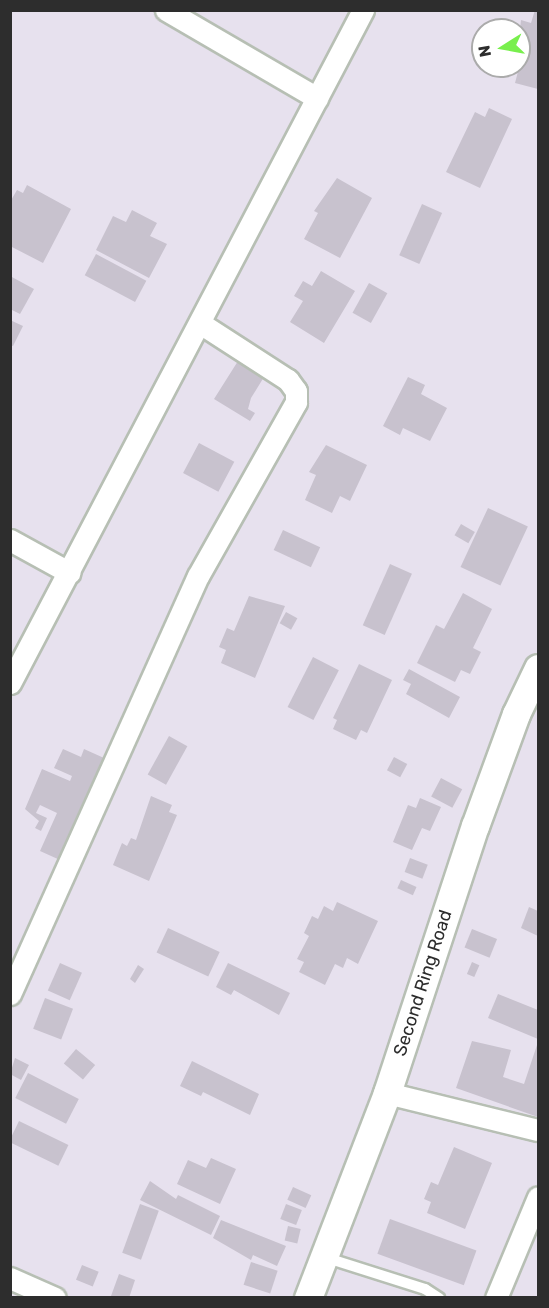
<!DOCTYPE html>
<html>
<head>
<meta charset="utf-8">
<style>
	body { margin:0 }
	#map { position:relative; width:549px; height:1308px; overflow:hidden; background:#e7e1ee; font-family:Rubik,sans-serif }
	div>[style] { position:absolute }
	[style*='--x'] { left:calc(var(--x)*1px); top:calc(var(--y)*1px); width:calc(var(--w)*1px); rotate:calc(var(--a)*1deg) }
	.building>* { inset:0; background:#c8c2ce; transform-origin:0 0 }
	.roads { filter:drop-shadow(2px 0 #b7bfb4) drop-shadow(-2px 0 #b7bfb4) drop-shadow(0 2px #b7bfb4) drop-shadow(0 -2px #b7bfb4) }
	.service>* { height:10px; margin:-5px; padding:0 5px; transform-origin:5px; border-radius:5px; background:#fff }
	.minor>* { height:21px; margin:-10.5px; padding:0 10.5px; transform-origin:10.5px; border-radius:10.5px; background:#fff }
	.tertiary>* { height:27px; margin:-13.5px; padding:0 13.5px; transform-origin:13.5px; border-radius:13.5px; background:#fff }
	span { translate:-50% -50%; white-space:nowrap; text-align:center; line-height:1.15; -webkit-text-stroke:6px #fff; paint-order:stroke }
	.street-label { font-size:18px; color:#2d2d2d }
	.frame { position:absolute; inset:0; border:12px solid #2d2d2d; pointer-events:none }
	.north { position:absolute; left:471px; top:18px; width:60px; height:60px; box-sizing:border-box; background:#fff; border:2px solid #ababab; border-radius:50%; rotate:259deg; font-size:16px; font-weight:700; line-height:24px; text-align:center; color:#2d2d2d }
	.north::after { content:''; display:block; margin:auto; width:21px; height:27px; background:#78ef4d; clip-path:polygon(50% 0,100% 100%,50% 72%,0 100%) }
</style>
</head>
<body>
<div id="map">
	<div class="building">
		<div style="clip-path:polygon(535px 10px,538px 10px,538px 89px,515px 83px,526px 41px,519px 39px,521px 20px,531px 23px)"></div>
		<div style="clip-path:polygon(489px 108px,512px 119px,480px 188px,446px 172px,475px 112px,485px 117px)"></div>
		<div style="clip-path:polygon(337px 178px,372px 198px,340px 258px,304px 239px,318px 213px,314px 211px)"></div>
		<div style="clip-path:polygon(27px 185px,71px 209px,43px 263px,10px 246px,10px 202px,17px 190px,23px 193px)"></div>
		<div style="left:422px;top:204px;width:22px;height:56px;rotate:24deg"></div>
		<div style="clip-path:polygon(132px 210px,157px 223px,150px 236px,167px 244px,149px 278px,96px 250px,113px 216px,126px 222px)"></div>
		<div style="left:96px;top:254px;width:57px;height:24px;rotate:28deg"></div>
		<div style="clip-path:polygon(321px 271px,355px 291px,324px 343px,290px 322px,303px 301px,294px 296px,303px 281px,312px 286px)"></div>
		<div style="clip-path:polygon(10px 276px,34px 289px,20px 314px,10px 309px)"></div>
		<div style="left:369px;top:283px;width:21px;height:34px;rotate:29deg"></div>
		<div style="clip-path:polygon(10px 320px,23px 326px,13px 346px,10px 345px)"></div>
		<div style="clip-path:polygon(238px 361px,264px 377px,251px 398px,248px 409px,255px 413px,250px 421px,214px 399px)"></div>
		<div style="clip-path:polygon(408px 377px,425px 385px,421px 394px,447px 408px,430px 441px,403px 428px,400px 435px,383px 426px)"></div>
		<div style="left:199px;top:443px;width:40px;height:34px;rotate:28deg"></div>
		<div style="clip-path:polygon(326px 445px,367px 465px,350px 501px,340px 496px,332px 513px,305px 500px,316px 475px,309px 472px)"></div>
		<div style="left:488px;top:508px;width:44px;height:65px;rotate:25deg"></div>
		<div style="left:461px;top:524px;width:16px;height:13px;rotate:30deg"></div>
		<div style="left:283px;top:530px;width:41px;height:22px;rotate:25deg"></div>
		<div style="left:390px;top:564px;width:24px;height:67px;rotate:24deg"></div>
		<div style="clip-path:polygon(463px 593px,492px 609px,473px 648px,481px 652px,470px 674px,461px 670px,455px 682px,417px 663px,436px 625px,444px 629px)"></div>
		<div style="clip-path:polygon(249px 596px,285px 606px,255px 678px,221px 663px,226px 650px,219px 647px,227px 628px,234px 631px)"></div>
		<div style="left:286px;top:612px;width:13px;height:13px;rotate:29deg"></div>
		<div style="left:313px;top:657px;width:29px;height:56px;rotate:27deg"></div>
		<div style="clip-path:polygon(359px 664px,392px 680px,367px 733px,361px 730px,356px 740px,333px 729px,337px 720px,333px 718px)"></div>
		<div style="clip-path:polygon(409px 669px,460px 697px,449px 718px,406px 694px,411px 684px,403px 680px)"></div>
		<div style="left:169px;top:736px;width:21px;height:44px;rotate:29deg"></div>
		<div style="clip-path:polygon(63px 749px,81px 757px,84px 749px,104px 758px,60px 860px,40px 851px,57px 813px,40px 805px,36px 813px,47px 818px,41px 831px,35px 828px,39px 821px,25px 809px,42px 769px,70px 781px,72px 776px,54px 768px)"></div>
		<div style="left:394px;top:757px;width:15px;height:15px;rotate:28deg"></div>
		<div style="left:441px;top:778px;width:24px;height:21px;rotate:28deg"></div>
		<div style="clip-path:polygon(151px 796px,172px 805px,169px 812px,177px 815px,149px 881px,113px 865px,122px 843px,127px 846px,131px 838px,136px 840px)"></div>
		<div style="clip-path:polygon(420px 798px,441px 807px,430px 831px,422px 828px,412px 850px,393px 842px,408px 805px,416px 808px)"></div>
		<div style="left:410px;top:858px;width:19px;height:15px;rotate:21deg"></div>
		<div style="left:401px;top:880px;width:17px;height:9px;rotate:24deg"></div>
		<div style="clip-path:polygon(337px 902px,378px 921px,358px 964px,347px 958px,343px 968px,335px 964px,325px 985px,299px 972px,304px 962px,297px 959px,309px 936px,304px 933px,312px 916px,318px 919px,324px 906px,333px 911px)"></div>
		<div style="clip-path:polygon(529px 907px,538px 911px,538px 936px,521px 928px)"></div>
		<div style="left:168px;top:928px;width:57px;height:27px;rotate:25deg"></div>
		<div style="left:472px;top:929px;width:27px;height:20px;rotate:22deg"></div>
		<div style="left:472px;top:962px;width:8px;height:13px;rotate:23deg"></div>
		<div style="left:60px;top:963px;width:24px;height:30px;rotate:24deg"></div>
		<div style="clip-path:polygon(228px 963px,290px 993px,279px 1015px,234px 990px,231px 995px,216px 987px)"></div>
		<div style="clip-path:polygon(138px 965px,144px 969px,135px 983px,130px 979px)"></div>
		<div style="clip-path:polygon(498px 994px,538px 1010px,538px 1039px,488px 1018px)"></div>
		<div style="left:45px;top:998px;width:30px;height:33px;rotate:21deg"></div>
		<div style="clip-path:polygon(472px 1041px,511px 1050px,503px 1077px,524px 1084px,538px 1042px,538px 1117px,456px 1088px)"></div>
		<div style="left:76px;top:1049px;width:25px;height:19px;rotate:40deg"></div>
		<div style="clip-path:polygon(15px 1058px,29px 1065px,21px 1080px,10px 1074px)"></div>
		<div style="clip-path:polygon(192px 1061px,259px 1094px,250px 1115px,203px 1092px,201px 1096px,180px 1086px)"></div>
		<div style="left:28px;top:1073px;width:57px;height:28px;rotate:27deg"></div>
		<div style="left:19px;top:1121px;width:55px;height:23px;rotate:26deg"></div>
		<div style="clip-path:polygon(454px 1147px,492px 1163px,465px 1229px,427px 1213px,431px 1202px,424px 1199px,431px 1182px,438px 1185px)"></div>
		<div style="clip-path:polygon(211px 1158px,236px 1169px,220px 1204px,177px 1184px,188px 1160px,206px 1168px)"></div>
		<div style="clip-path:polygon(150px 1181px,176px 1199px,178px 1195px,220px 1216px,211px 1235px,140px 1200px)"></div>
		<div style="left:293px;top:1187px;width:20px;height:14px;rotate:24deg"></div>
		<div style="left:140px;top:1204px;width:20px;height:52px;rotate:20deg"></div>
		<div style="left:286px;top:1204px;width:17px;height:16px;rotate:21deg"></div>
		<div style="left:390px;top:1219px;width:92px;height:37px;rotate:20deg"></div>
		<div style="clip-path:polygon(221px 1220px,286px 1246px,277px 1266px,253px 1255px,251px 1260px,213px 1238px)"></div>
		<div style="left:288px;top:1226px;width:13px;height:15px;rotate:13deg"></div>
		<div style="left:251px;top:1262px;width:28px;height:24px;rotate:18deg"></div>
		<div style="left:82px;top:1265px;width:18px;height:16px;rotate:22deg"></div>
		<div style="clip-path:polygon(119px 1274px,135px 1280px,129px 1298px,111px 1296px)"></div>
	</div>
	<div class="roads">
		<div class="service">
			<div style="--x:324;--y:1257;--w:106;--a:17.6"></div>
			<div style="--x:425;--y:1289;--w:17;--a:33"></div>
		</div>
		<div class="minor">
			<div style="--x:166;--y:10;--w:175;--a:30.2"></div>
			<div style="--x:10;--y:540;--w:68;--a:28.8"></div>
			<div style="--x:10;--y:683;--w:760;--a:-62.32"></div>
			<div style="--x:10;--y:994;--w:458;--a:-65.8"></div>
			<div style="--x:198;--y:576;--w:200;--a:-60.6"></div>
			<div style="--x:296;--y:402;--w:11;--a:-90"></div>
			<div style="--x:296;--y:391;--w:14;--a:-126"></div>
			<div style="--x:288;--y:380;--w:105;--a:-147.1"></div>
			<div style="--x:387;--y:1093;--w:155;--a:13.8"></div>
			<div style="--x:10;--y:1278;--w:49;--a:24"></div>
			<div style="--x:496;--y:1298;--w:109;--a:-67.4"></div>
		</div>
		<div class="tertiary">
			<div style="--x:308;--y:1298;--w:220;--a:-68.9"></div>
			<div style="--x:387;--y:1093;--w:281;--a:-71.8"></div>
			<div style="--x:475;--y:826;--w:119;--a:-69.9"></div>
			<div style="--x:516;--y:714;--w:51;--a:-64.4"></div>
		</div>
	</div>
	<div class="street-label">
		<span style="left:423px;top:983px;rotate:-72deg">Second Ring Road</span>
	</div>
	<div class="frame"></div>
	<div class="north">N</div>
</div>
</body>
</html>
